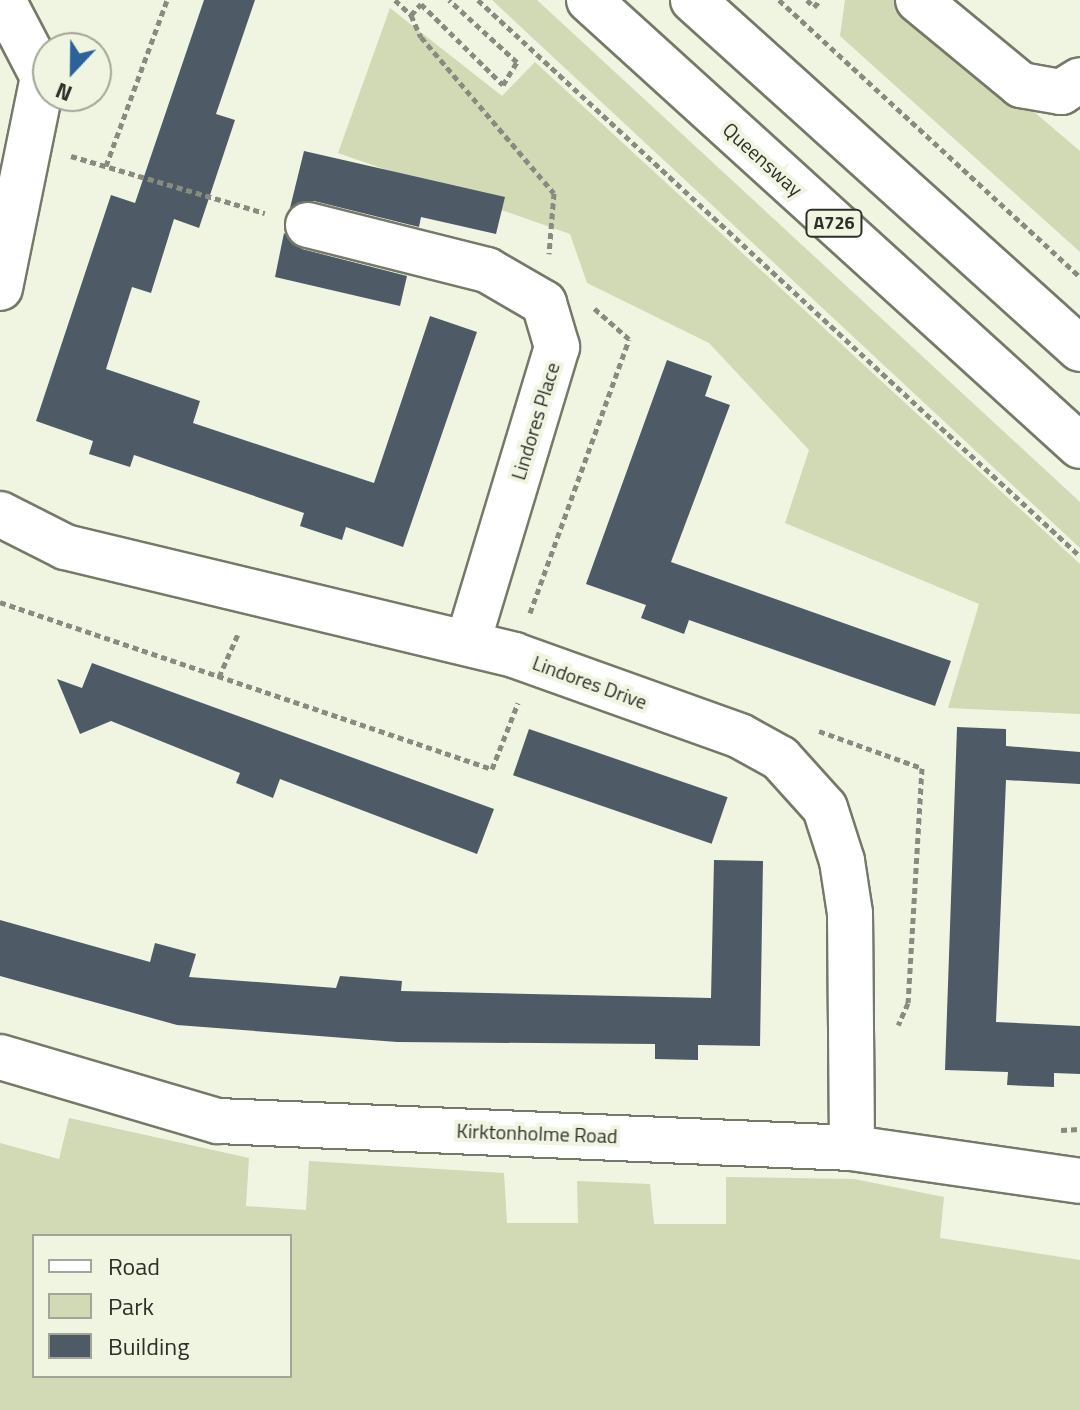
<!DOCTYPE html>
<html>
<head>
<meta charset="utf-8">
<style>
	body { margin:0 }
	#map { position:relative; width:1080px; height:1410px; overflow:hidden; background:#f0f5e2; font-family:"Titillium Web",sans-serif }
	div>[style] { position:absolute }
	[style*='--x'] { left:calc(var(--x)*1px); top:calc(var(--y)*1px); width:calc(var(--w)*1px); rotate:calc(var(--a)*1deg) }
	.green>* { inset:0; background:#d1d9b5 }
	.building>* { inset:0; background:#4f5a67; transform-origin:0 0 }
	.path>* { height:5px; margin-top:-2.5px; transform-origin:0; background:repeating-linear-gradient(90deg,#888b7f 0 6px,transparent 0 10px) }
	.roads { filter:drop-shadow(2px 0 #757968) drop-shadow(-2px 0 #757968) drop-shadow(0 2px #757968) drop-shadow(0 -2px #757968) }
	.minor>* { height:44px; margin:-22px; padding:0 22px; transform-origin:22px; border-radius:22px; background:#fff }
	.tertiary>* { height:44px; margin:-22px; padding:0 22px; transform-origin:22px; border-radius:22px; background:#fff }
	.trunk>* { height:44px; margin:-22px; padding:0 22px; transform-origin:22px; border-radius:22px; background:#fff }
	span { translate:-50% -50%; white-space:nowrap; text-align:center; line-height:1.15; -webkit-text-stroke:8px #f0f5e2; paint-order:stroke }
	.shield-label span { padding:2px 6px; background:#f0f5e2; border:2px solid; border-radius:6px; -webkit-text-stroke-width:0 }
	.shield-label { font-size:18px; color:#2d2f28; font-weight:700 }
	.street-label { font-size:20px; color:#2d2f28 }
	.legend { position:absolute; left:32px; top:1234px; width:260px; height:144px; box-sizing:border-box; background:#f0f5e2; border:2px solid #a2a698; margin:0; padding:10px 14px; list-style:none; font-size:24px; color:#2d2f28 }
	.legend li { display:flex; align-items:center; gap:16px; height:40px }
	.legend b { width:40px; border:2px solid #a2a698 }
	.north { position:absolute; left:32px; top:32px; width:80px; height:80px; box-sizing:border-box; background:#f0f5e2; border:2px solid #a2a698; border-radius:50%; rotate:202deg; font-size:22px; font-weight:700; line-height:32px; text-align:center; color:#2d2f28 }
	.north::after { content:''; display:block; margin:auto; width:28px; height:36px; background:#2a629a; clip-path:polygon(50% 0,100% 100%,50% 72%,0 100%) }
</style>
</head>
<body>
<div id="map">
	<div class="green">
		<div style="clip-path:polygon(492px 0,537px 0,1080px 502px,1080px 548px)"></div>
		<div style="clip-path:polygon(845px 0,903px 0,1080px 151px,1080px 252px,840px 36px)"></div>
		<div style="clip-path:polygon(390px 8px,502px 96px,535px 62px,1080px 564px,1080px 714px,948px 708px,979px 604px,785px 523px,809px 450px,709px 343px,587px 283px,570px 234px,338px 153px)"></div>
		<div style="clip-path:polygon(evenodd,69px 1118px,249px 1158px,246px 1206px,306px 1210px,309px 1161px,504px 1173px,507px 1223px,578px 1223px,577px 1181px,650px 1184px,654px 1224px,726px 1224px,726px 1177px,854px 1179px,944px 1197px,940px 1238px,1080px 1260px,1080px 1410px,0 1410px,0 1143px,59px 1159px,69px 1118px,34px 1236px,290px 1236px,290px 1376px,34px 1376px,34px 1236px)"></div>
	</div>
	<div class="building">
		<div style="clip-path:polygon(204px 0,255px 0,216px 114px,235px 120px,199px 228px,174px 219px,151px 293px,132px 287px,106px 369px,200px 401px,193px 423px,374px 483px,430px 316px,477px 332px,403px 547px,346px 527px,342px 540px,300px 526px,304px 513px,134px 455px,130px 467px,89px 454px,93px 441px,36px 421px,111px 195px,135px 203px)"></div>
		<div style="clip-path:polygon(304px 151px,505px 197px,496px 234px,421px 217px,419px 227px,314px 201px,290px 208px)"></div>
		<div style="clip-path:polygon(284px 233px,302px 249px,407px 276px,400px 306px,275px 277px)"></div>
		<div style="clip-path:polygon(667px 360px,712px 376px,705px 396px,730px 405px,671px 562px,951px 661px,935px 706px,689px 620px,684px 634px,641px 618px,646px 605px,586px 584px)"></div>
		<div style="clip-path:polygon(92px 663px,494px 809px,477px 854px,280px 779px,273px 798px,236px 783px,240px 773px,111px 721px,80px 734px,57px 679px,82px 688px)"></div>
		<div style="clip-path:polygon(957px 727px,1006px 729px,1006px 746px,1080px 752px,1080px 784px,1006px 780px,996px 1022px,1080px 1026px,1080px 1074px,1054px 1073px,1054px 1087px,1007px 1085px,1008px 1072px,945px 1070px)"></div>
		<div style="left:529px;top:729px;width:210px;height:49px;rotate:19deg"></div>
		<div style="clip-path:polygon(714px 860px,763px 861px,760px 1046px,698px 1045px,698px 1060px,655px 1059px,655px 1044px,397px 1042px,177px 1025px,0 976px,0 920px,150px 962px,155px 943px,196px 954px,189px 977px,336px 988px,340px 976px,402px 981px,401px 991px,711px 998px)"></div>
	</div>
	<div class="path">
		<div style="--x:395;--y:0;--w:22;--a:43"></div>
		<div style="--x:411;--y:15;--w:15;--a:-48"></div>
		<div style="--x:421;--y:4;--w:115;--a:44.6"></div>
		<div style="--x:503;--y:85;--w:27;--a:-59"></div>
		<div style="--x:517;--y:62;--w:92;--a:-137.6"></div>
		<div style="--x:478;--y:0;--w:819;--a:42.73"></div>
		<div style="--x:779;--y:0;--w:409;--a:42.6"></div>
		<div style="--x:807;--y:0;--w:10;--a:45"></div>
		<div style="--x:814;--y:7;--w:9;--a:-49"></div>
		<div style="--x:411;--y:15;--w:24;--a:66"></div>
		<div style="--x:421;--y:37;--w:205;--a:49.6"></div>
		<div style="--x:554;--y:193;--w:61;--a:94.7"></div>
		<div style="--x:71;--y:156;--w:202;--a:16.4"></div>
		<div style="--x:106;--y:166;--w:177;--a:-69.8"></div>
		<div style="--x:0;--y:602;--w:520;--a:18.75"></div>
		<div style="--x:492;--y:769;--w:71;--a:-68.5"></div>
		<div style="--x:530;--y:613;--w:291;--a:-70.1"></div>
		<div style="--x:629;--y:339;--w:47;--a:-138.5"></div>
		<div style="--x:219;--y:677;--w:47;--a:-66.2"></div>
		<div style="--x:819;--y:731;--w:109;--a:19.8"></div>
		<div style="--x:922;--y:768;--w:235;--a:93.4"></div>
		<div style="--x:908;--y:1003;--w:24;--a:114"></div>
		<div style="--x:1061;--y:1130;--w:19;--a:-3"></div>
	</div>
	<div class="roads">
		<div class="minor">
			<div style="--x:918;--y:0;--w:134;--a:39.5"></div>
			<div style="--x:1021;--y:85;--w:41;--a:9.9"></div>
			<div style="--x:1061;--y:92;--w:22;--a:-32"></div>
			<div style="--x:308;--y:225;--w:185;--a:14.1"></div>
			<div style="--x:487;--y:270;--w:66;--a:30.1"></div>
			<div style="--x:544;--y:303;--w:46;--a:73.5"></div>
			<div style="--x:557;--y:347;--w:307;--a:106.8"></div>
			<div style="--x:0;--y:288;--w:215;--a:-78.5"></div>
			<div style="--x:43;--y:77;--w:87;--a:-117.5"></div>
			<div style="--x:0;--y:514;--w:73;--a:26.9"></div>
			<div style="--x:65;--y:547;--w:462;--a:13.5"></div>
			<div style="--x:514;--y:655;--w:240;--a:19.7"></div>
			<div style="--x:740;--y:736;--w:46;--a:28.8"></div>
			<div style="--x:780;--y:758;--w:67;--a:48"></div>
			<div style="--x:825;--y:808;--w:56;--a:72.2"></div>
			<div style="--x:842;--y:861;--w:53;--a:81.3"></div>
			<div style="--x:850;--y:913;--w:235;--a:89.5"></div>
		</div>
		<div class="tertiary">
			<div style="--x:0;--y:1057;--w:227;--a:16.4"></div>
			<div style="--x:218;--y:1121;--w:635;--a:2.44"></div>
			<div style="--x:852;--y:1148;--w:230;--a:8.2"></div>
		</div>
		<div class="trunk">
			<div style="--x:589;--y:0;--w:663;--a:42.25"></div>
			<div style="--x:693;--y:0;--w:521;--a:42.04"></div>
		</div>
	</div>
	<div class="shield-label">
		<span style="left:834px;top:223px">A726</span>
	</div>
	<div class="street-label">
		<span style="left:763px;top:159px;rotate:42deg">Queensway</span>
		<span style="left:535px;top:421px;rotate:-73deg">Lindores Place</span>
		<span style="left:590px;top:682px;rotate:20deg">Lindores Drive</span>
		<span style="left:537px;top:1133px;rotate:2deg">Kirktonholme Road</span>
	</div>
	<ul class="legend">
	<li><b style="height:10px;background:#fff"></b>Road</li>
	<li><b style="height:22px;background:#d1d9b5"></b>Park</li>
	<li><b style="height:22px;background:#4f5a67"></b>Building</li>
	</ul>
	<div class="north">N</div>
</div>
</body>
</html>
